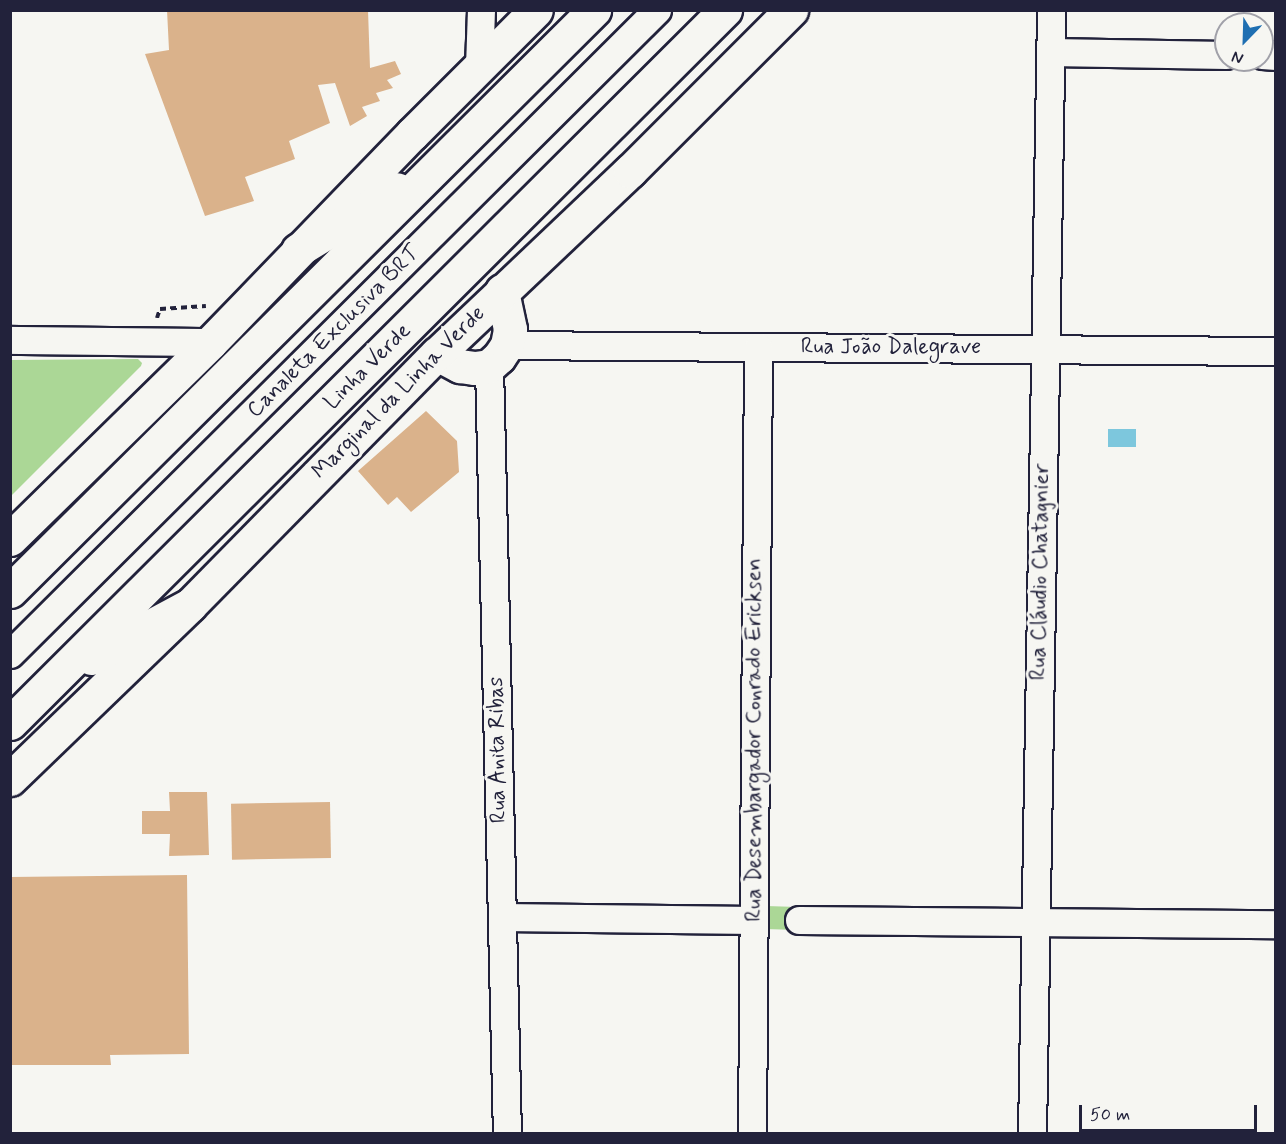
<!DOCTYPE html>
<html>
<head>
<meta charset="utf-8">
<style>
	body { margin:0 }
	#map { position:relative; width:1286px; height:1144px; overflow:hidden; background:#f6f6f2; font-family:Mynerve,sans-serif }
	div>[style] { position:absolute }
	[style*='--x'] { left:calc(var(--x)*1px); top:calc(var(--y)*1px); width:calc(var(--w)*1px); rotate:calc(var(--a)*1deg) }
	.green>* { inset:0; background:#abd796; transform-origin:0 0 }
	.water>* { inset:0; background:#7dc7dd; transform-origin:0 0 }
	.building>* { inset:0; background:#dab28b; transform-origin:0 0 }
	.path>* { height:4px; margin-top:-2px; transform-origin:0; background:repeating-linear-gradient(90deg,#22223b 0 6px,transparent 0 10.5px) }
	.roads { filter:drop-shadow(2px 0 #22223b) drop-shadow(-2px 0 #22223b) drop-shadow(0 2px #22223b) drop-shadow(0 -2px #22223b) }
	.minor>* { height:27px; margin:-13.5px; padding:0 13.5px; transform-origin:13.5px; border-radius:13.5px; background:#f6f6f2 }
	.major>* { height:33px; margin:-16.5px; padding:0 16.5px; transform-origin:16.5px; border-radius:16.5px; background:#f6f6f2 }
	.highway>* { height:33px; margin:-16.5px; padding:0 16.5px; transform-origin:16.5px; border-radius:16.5px; background:#f6f6f2 }
	span { translate:-50% -50%; white-space:nowrap; text-align:center; line-height:1.15; -webkit-text-stroke:6px #f6f6f2; paint-order:stroke }
	.street-label { font-size:22px; color:#22223b }
	.frame { position:absolute; inset:0; border:12px solid #22223b; pointer-events:none }
	.north { position:absolute; left:1214px; top:12px; width:60px; height:60px; box-sizing:border-box; background:#f6f6f2; border:2px solid #a1a1a9; border-radius:50%; rotate:203deg; font-size:16px; font-weight:700; line-height:24px; text-align:center; color:#22223b }
	.north::after { content:''; display:block; margin:auto; width:21px; height:27px; background:#1f6fb2; clip-path:polygon(50% 0,100% 100%,50% 72%,0 100%) }
	.scale { position:absolute; left:1079px; top:1105px; width:178px; height:27px; box-sizing:border-box; border:3px solid #22223b; border-top:0; padding-left:8px; font-size:18px; line-height:21px; white-space:nowrap; color:#22223b; -webkit-text-stroke:4px #f6f6f2; paint-order:stroke }
</style>
</head>
<body>
<div id="map">
	<div class="green">
		<div style="clip-path:polygon(138px 359px,142px 363px,141px 366px,11px 496px,11px 360px)"></div>
		<div style="left:766px;top:906px;width:24px;height:23px;rotate:2deg"></div>
	</div>
	<div class="water">
		<div style="left:1108px;top:429px;width:28px;height:18px"></div>
	</div>
	<div class="building">
		<div style="clip-path:polygon(167px 10px,368px 10px,370px 68px,395px 61px,401px 74px,387px 80px,393px 88px,376px 93px,380px 101px,362px 107px,367px 116px,350px 126px,335px 83px,318px 85px,330px 123px,289px 141px,295px 159px,245px 177px,254px 201px,205px 216px,145px 54px,169px 50px)"></div>
		<div style="clip-path:polygon(426px 411px,457px 441px,459px 472px,411px 512px,397px 497px,388px 505px,358px 471px)"></div>
		<div style="clip-path:polygon(169px 792px,207px 792px,209px 855px,169px 856px,170px 834px,142px 834px,142px 811px,170px 811px)"></div>
		<div style="left:330px;top:802px;width:56px;height:99px;rotate:89deg"></div>
		<div style="clip-path:polygon(187px 875px,189px 1054px,110px 1055px,111px 1065px,10px 1065px,10px 877px)"></div>
	</div>
	<div class="path">
		<div style="--x:157;--y:318;--w:9;--a:-72"></div>
		<div style="--x:160;--y:309;--w:46;--a:-3.7"></div>
	</div>
	<div class="roads">
		<div class="minor">
			<div style="--x:1050;--y:52;--w:176;--a:1"></div>
			<div style="--x:1262;--y:55;--w:14;--a:4"></div>
			<div style="--x:479;--y:67;--w:57;--a:-88"></div>
			<div style="--x:10;--y:340;--w:201;--a:0.6"></div>
			<div style="--x:507;--y:345;--w:769;--a:0.45"></div>
			<div style="--x:489;--y:366;--w:768;--a:88.66"></div>
			<div style="--x:10;--y:654;--w:913;--a:-44.87"></div>
			<div style="--x:502;--y:917;--w:252;--a:0.7"></div>
			<div style="--x:799;--y:920;--w:477;--a:0.5"></div>
			<div style="--x:752;--y:1134;--w:787;--a:-89.56"></div>
			<div style="--x:1032;--y:1134;--w:1124;--a:-89.03"></div>
		</div>
		<div class="major">
			<div style="--x:437;--y:354;--w:26;--a:28"></div>
			<div style="--x:460;--y:366;--w:15;--a:8"></div>
			<div style="--x:475;--y:368;--w:14;--a:-8"></div>
			<div style="--x:489;--y:366;--w:13;--a:-42"></div>
			<div style="--x:499;--y:357;--w:14;--a:-56"></div>
			<div style="--x:507;--y:345;--w:16;--a:-79"></div>
			<div style="--x:510;--y:329;--w:39;--a:-102"></div>
			<div style="--x:10;--y:539;--w:281;--a:-44.4"></div>
			<div style="--x:211;--y:342;--w:289;--a:-46"></div>
			<div style="--x:412;--y:134;--w:175;--a:-45"></div>
			<div style="--x:10;--y:779;--w:250;--a:-44"></div>
			<div style="--x:190;--y:605;--w:352;--a:-45.5"></div>
			<div style="--x:437;--y:354;--w:266;--a:-43.5"></div>
			<div style="--x:630;--y:171;--w:228;--a:-45"></div>
		</div>
		<div class="highway">
			<div style="--x:298;--y:250;--w:116;--a:-31.6"></div>
			<div style="--x:10;--y:591;--w:824;--a:-44.85"></div>
			<div style="--x:91;--y:658;--w:112;--a:-28.2"></div>
			<div style="--x:10;--y:723;--w:1010;--a:-44.92"></div>
		</div>
	</div>
	<div class="street-label">
		<span style="left:334px;top:332px;rotate:-45deg">Canaleta Exclusiva BRT</span>
		<span style="left:891px;top:348px">Rua João Dalegrave</span>
		<span style="left:368px;top:367px;rotate:-45deg">Linha Verde</span>
		<span style="left:399px;top:393px;rotate:-45deg">Marginal da Linha Verde</span>
		<span style="left:1041px;top:572px;rotate:-89deg">Rua Cláudio Chatagnier</span>
		<span style="left:755px;top:740px;rotate:-90deg">Rua Desembargador Conrado Ericksen</span>
		<span style="left:498px;top:750px;rotate:-91deg">Rua Anita Ribas</span>
	</div>
	<div class="frame"></div>
	<div class="north">N</div>
	<div class="scale">50 m</div>
</div>
</body>
</html>
